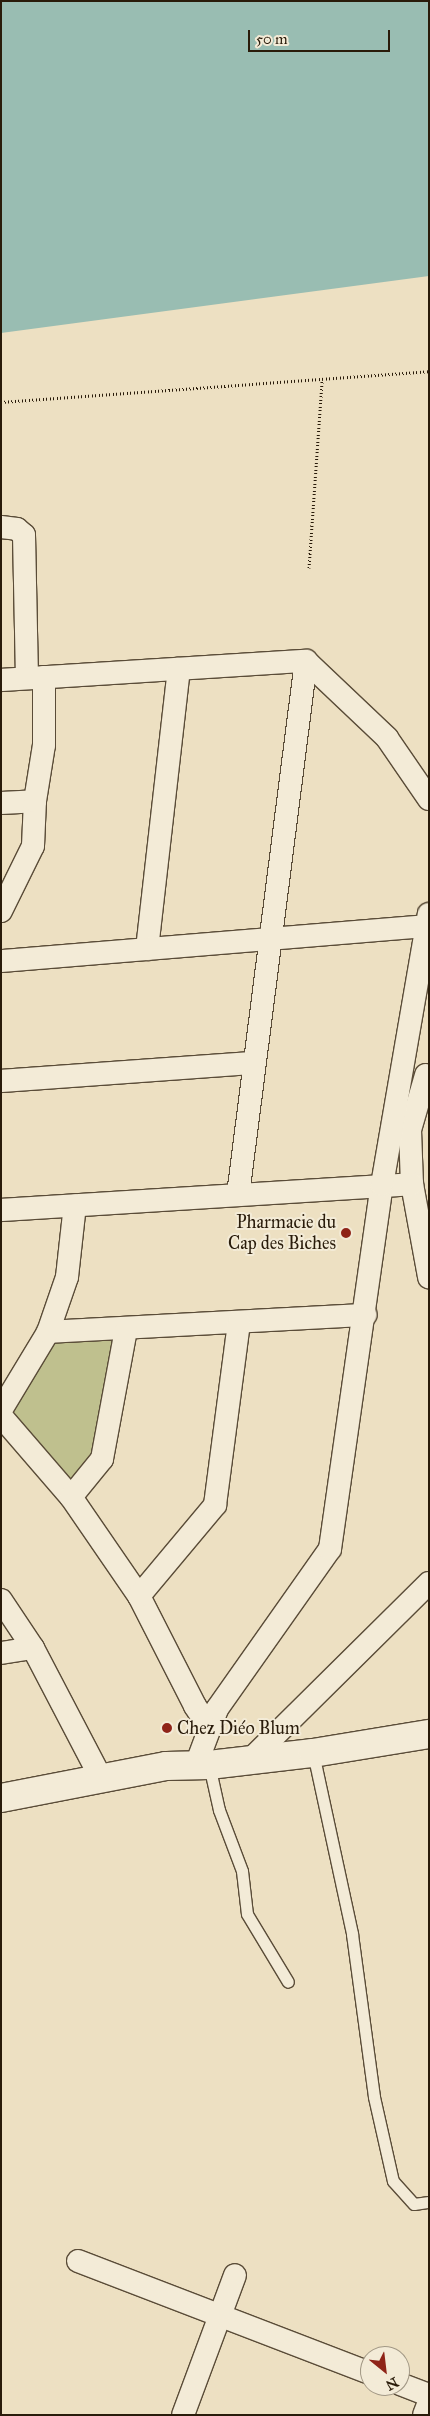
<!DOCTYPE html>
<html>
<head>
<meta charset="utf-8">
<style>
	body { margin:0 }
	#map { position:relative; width:430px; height:2416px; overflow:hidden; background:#ede0c2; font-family:"IM FELL Great Primer",serif }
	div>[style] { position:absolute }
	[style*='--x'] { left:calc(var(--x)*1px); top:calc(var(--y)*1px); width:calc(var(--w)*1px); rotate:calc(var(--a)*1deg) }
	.green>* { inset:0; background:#bfc08e }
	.water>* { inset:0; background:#99bdb2 }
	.path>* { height:3px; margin-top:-1.5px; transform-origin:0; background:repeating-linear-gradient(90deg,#291b0a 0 1px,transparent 0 3.5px) }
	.roads { filter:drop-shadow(1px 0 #5a4c38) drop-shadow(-1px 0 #5a4c38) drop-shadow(0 1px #5a4c38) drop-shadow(0 -1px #5a4c38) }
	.service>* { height:11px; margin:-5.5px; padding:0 5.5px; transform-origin:5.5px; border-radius:5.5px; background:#f3ebd7 }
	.minor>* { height:22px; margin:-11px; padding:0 11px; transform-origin:11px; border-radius:11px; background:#f3ebd7 }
	.tertiary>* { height:28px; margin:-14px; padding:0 14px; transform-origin:14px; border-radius:14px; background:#f3ebd7 }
	.dots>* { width:14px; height:14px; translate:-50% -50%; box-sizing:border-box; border:2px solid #f3ebd7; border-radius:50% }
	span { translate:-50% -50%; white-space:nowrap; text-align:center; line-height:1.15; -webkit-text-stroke:4px #f3ebd7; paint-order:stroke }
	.poi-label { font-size:18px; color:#291b0a }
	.right { translate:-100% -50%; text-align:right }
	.left { translate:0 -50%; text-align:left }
	.frame { position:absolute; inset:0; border:2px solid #291b0a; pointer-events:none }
	.north { position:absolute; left:360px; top:2346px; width:50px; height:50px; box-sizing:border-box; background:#f3ebd7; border:1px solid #a29885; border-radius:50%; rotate:151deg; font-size:14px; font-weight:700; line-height:20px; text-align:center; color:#291b0a }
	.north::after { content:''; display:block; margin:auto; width:18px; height:22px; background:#8f2418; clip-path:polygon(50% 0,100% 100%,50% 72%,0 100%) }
	.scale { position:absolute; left:248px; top:30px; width:142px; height:22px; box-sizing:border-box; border:2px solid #291b0a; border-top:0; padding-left:6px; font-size:15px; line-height:18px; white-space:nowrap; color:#291b0a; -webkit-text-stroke:4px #f3ebd7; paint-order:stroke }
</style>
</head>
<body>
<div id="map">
	<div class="green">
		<div style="clip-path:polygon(53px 1331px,117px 1331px,98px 1457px,73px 1493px,2px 1413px)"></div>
	</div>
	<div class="water">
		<div style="clip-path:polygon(1px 1px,429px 1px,429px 276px,1px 333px)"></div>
	</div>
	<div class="path">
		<div style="--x:1;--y:402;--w:429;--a:-4.1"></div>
		<div style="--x:309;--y:568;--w:188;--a:-86"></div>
	</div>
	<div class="roads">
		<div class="service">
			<div style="--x:313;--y:1753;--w:185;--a:77.8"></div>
			<div style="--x:352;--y:1934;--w:164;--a:82.3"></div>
			<div style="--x:374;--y:2097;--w:86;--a:77.3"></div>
			<div style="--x:393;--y:2181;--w:31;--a:48"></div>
			<div style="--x:414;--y:2204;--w:15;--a:-8"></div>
			<div style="--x:209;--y:1765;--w:46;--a:77.5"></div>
			<div style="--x:219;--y:1810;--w:65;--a:69.3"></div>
			<div style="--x:242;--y:1871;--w:43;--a:83.4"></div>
			<div style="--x:247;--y:1914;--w:79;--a:58.9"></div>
		</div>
		<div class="minor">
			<div style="--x:1;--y:527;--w:16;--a:7"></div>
			<div style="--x:17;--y:529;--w:9;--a:41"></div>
			<div style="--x:24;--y:535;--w:143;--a:88.8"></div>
			<div style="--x:1;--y:680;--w:306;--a:-3.6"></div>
			<div style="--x:306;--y:661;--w:112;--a:43.5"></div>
			<div style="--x:387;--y:738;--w:74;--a:55.5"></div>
			<div style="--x:1;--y:803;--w:34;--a:-3"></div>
			<div style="--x:1;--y:911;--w:72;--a:-63.8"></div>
			<div style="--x:33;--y:846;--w:45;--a:-87.5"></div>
			<div style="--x:35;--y:801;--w:57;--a:-80.9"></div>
			<div style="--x:44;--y:745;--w:68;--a:-90"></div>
			<div style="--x:147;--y:949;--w:282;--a:-83.5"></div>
			<div style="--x:1;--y:961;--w:427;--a:-4.7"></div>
			<div style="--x:426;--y:1075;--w:57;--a:106.2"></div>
			<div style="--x:410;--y:1130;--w:54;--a:87.9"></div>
			<div style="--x:412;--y:1184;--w:95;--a:79.6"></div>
			<div style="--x:1;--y:1081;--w:254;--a:-4.1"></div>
			<div style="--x:238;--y:1195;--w:538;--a:-82.74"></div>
			<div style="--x:1;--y:1210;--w:412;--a:-3.6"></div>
			<div style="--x:48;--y:1332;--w:318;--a:-3.1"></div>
			<div style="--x:1;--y:1410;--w:91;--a:-58.9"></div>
			<div style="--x:48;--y:1332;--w:58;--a:-70.9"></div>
			<div style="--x:67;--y:1277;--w:72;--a:-83.7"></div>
			<div style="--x:1;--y:1416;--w:107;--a:49.2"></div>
			<div style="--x:71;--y:1497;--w:120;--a:55.5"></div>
			<div style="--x:139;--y:1596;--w:123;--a:63"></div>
			<div style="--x:195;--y:1706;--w:25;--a:56"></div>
			<div style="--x:71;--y:1497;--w:49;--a:-50.8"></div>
			<div style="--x:102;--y:1459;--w:131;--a:-79.5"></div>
			<div style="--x:139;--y:1596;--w:119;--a:-50.1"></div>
			<div style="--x:215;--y:1505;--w:184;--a:-82.5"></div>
			<div style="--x:1;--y:1600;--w:58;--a:56.3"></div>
			<div style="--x:33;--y:1648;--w:149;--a:62.4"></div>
			<div style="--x:1;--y:1653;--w:32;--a:-9"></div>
			<div style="--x:249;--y:1761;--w:253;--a:-44.7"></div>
			<div style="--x:196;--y:1765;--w:60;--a:-69.4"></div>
			<div style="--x:217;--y:1709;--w:196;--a:-54.8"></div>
			<div style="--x:330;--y:1549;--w:368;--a:-81.9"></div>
			<div style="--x:382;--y:1185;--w:275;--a:-80.2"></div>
			<div style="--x:78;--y:2261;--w:313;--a:21"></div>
			<div style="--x:400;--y:2384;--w:31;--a:21"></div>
			<div style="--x:183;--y:2415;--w:149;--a:-69.6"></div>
			<div style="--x:424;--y:2415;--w:14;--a:-69"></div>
		</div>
		<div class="tertiary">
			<div style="--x:1;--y:1798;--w:168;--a:-11"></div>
			<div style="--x:166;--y:1766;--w:43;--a:-1.3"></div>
			<div style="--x:209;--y:1765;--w:105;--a:-6.6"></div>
			<div style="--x:313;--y:1753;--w:118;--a:-9.3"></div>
		</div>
	</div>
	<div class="dots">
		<div style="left:346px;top:1233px;background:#8f2418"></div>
		<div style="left:167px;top:1728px;background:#8f2418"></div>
	</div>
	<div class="poi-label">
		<span class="right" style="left:336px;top:1233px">Pharmacie du<br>Cap des Biches</span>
		<span class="left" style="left:177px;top:1728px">Chez Diéo Blum</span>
	</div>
	<div class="frame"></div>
	<div class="north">N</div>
	<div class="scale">50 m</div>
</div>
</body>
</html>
